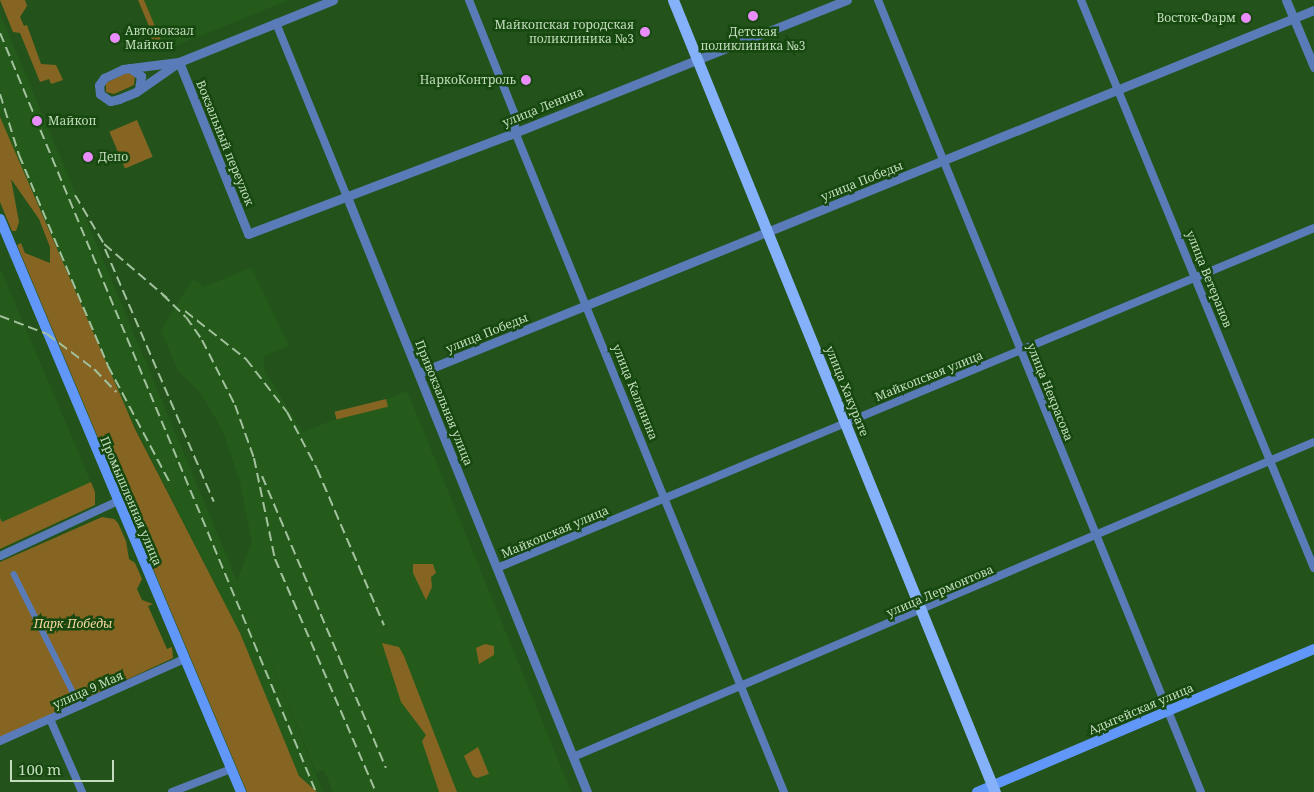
<!DOCTYPE html>
<html>
<head>
<meta charset="utf-8">
<style>
	body { margin:0 }
	#map { position:relative; width:1314px; height:792px; overflow:hidden; background:#23531b; font-family:"Noto Serif",serif }
	div>[style] { position:absolute }
	[style*='--x'] { left:calc(var(--x)*1px); top:calc(var(--y)*1px); width:calc(var(--w)*1px); rotate:calc(var(--a)*1deg) }
	.built>* { inset:0; background:#245b1b }
	.green>* { inset:0; background:#866522; transform-origin:0 0 }
	.pedestrian>* { height:5.5px; margin:-2.75px; padding:0 2.75px; transform-origin:2.75px; border-radius:2.75px; background:#597cb9 }
	.minor>* { height:8px; margin:-4px; padding:0 4px; transform-origin:4px; border-radius:4px; background:#597cb9 }
	.tertiary>* { height:9px; margin:-4.5px; padding:0 4.5px; transform-origin:4.5px; border-radius:4.5px; background:#597cb9 }
	.secondary>* { height:10px; margin:-5px; padding:0 5px; transform-origin:5px; border-radius:5px; background:#6097f9 }
	.primary>* { height:11px; margin:-5.5px; padding:0 5.5px; transform-origin:5.5px; border-radius:5.5px; background:#85b0fa }
	.rail>* { height:2px; margin-top:-1px; transform-origin:0; background:repeating-linear-gradient(90deg,#a2c19d 0 10px,transparent 0 15px) }
	.dots>* { width:14px; height:14px; translate:-50% -50%; box-sizing:border-box; border:2px solid #17480f; border-radius:50% }
	span { translate:-50% -50%; white-space:nowrap; text-align:center; line-height:1.15; -webkit-text-stroke:5px #17480f; paint-order:stroke }
	.poi-label { font-size:12px; color:#c2dcbd }
	.right { translate:-100% -50%; text-align:right }
	.left { translate:0 -50%; text-align:left }
	.street-label { font-size:12px; color:#c2dcbd }
	.park-label { font-size:12px; color:#f7d79f; font-style:italic }
	.scale { position:absolute; left:10px; top:760px; width:104px; height:22px; box-sizing:border-box; border:2px solid #c2dcbd; border-top:0; padding-left:6px; font-size:15px; line-height:18px; white-space:nowrap; color:#c2dcbd; -webkit-text-stroke:4px #17480f; paint-order:stroke }
</style>
</head>
<body>
<div id="map">
	<div class="built">
		<div style="clip-path:polygon(144px 0,289px 0,165px 50px)"></div>
		<div style="clip-path:polygon(0 13px,237px 581px,252px 542px,240px 482px,223px 431px,200px 392px,178px 371px,161px 330px,193px 279px,204px 287px,251px 268px,289px 346px,264px 356px,264px 370px,303px 432px,407px 391px,571px 792px,333px 792px,324px 770px,316px 772px,238px 581px,323px 792px,317px 792px,299px 776px,240px 633px,108px 373px,0 117px)"></div>
		<div style="clip-path:polygon(0 268px,95px 492px,95px 505px,0 549px)"></div>
	</div>
	<div class="green">
		<div style="clip-path:polygon(0 0,25px 0,27px 6px,20px 17px,24px 26px,27px 25px,41px 64px,56px 65px,63px 80px,51px 84px,49px 79px,40px 82px,20px 33px,13px 32px)"></div>
		<div style="clip-path:polygon(138px 0,144px 0,162px 43px,152px 47px,151px 31px)"></div>
		<div style="clip-path:polygon(128px 72px,135px 75px,134px 85px,114px 94px,106px 92px,106px 83px)"></div>
		<div style="clip-path:polygon(0 117px,135px 429px,240px 633px,299px 776px,317px 792px,247px 792px,17px 245px,21px 243px,25px 253px,50px 263px,50px 247px,39px 219px,11px 179px,19px 222px,16px 231px,12px 231px,0 202px)"></div>
		<div style="left:137px;top:120px;width:40px;height:30px;rotate:67deg"></div>
		<div style="left:386px;top:399px;width:8px;height:53px;rotate:76deg"></div>
		<div style="clip-path:polygon(91px 482px,95px 492px,95px 505px,0 549px,0 518px,2px 522px)"></div>
		<div style="clip-path:polygon(102px 517px,114px 519px,118px 523px,126px 541px,129px 559px,135px 563px,142px 579px,137px 589px,142px 600px,153px 604px,148px 606px,167px 649px,172px 647px,173px 658px,0 739px,0 562px)"></div>
		<div style="clip-path:polygon(413px 564px,433px 564px,436px 573px,431px 577px,432px 587px,426px 600px,413px 573px)"></div>
		<div style="clip-path:polygon(382px 643px,399px 647px,404px 656px,457px 792px,439px 792px,422px 741px,426px 735px,401px 702px)"></div>
		<div style="clip-path:polygon(485px 644px,494px 646px,494px 655px,479px 664px,476px 648px)"></div>
		<div style="clip-path:polygon(478px 747px,489px 774px,477px 778px,473px 776px,464px 756px)"></div>
	</div>
	<div class="pedestrian">
		<div style="--x:14;--y:574;--w:148;--a:63.4"></div>
	</div>
	<div class="minor">
		<div style="--x:469;--y:0;--w:124;--a:68.2"></div>
		<div style="--x:515;--y:115;--w:17;--a:90"></div>
		<div style="--x:515;--y:132;--w:713;--a:67.83"></div>
		<div style="--x:878;--y:0;--w:855;--a:67.81"></div>
		<div style="--x:1081;--y:0;--w:614;--a:67.7"></div>
		<div style="--x:276;--y:23;--w:188;--a:67.8"></div>
		<div style="--x:0;--y:556;--w:130;--a:-25"></div>
		<div style="--x:497;--y:568;--w:885;--a:-22.59"></div>
		<div style="--x:50;--y:719;--w:80;--a:66.3"></div>
		<div style="--x:0;--y:741;--w:201;--a:-24"></div>
		<div style="--x:573;--y:757;--w:805;--a:-23.03"></div>
		<div style="--x:172;--y:792;--w:63;--a:-21.3"></div>
	</div>
	<div class="tertiary">
		<div style="--x:1286;--y:0;--w:73;--a:67.3"></div>
		<div style="--x:179;--y:62;--w:185;--a:68.1"></div>
		<div style="--x:248;--y:234;--w:279;--a:-20.8"></div>
		<div style="--x:509;--y:135;--w:364;--a:-21.8"></div>
		<div style="--x:179;--y:62;--w:52;--a:145.1"></div>
		<div style="--x:136;--y:92;--w:18;--a:158"></div>
		<div style="--x:119;--y:99;--w:9;--a:167"></div>
		<div style="--x:110;--y:101;--w:12;--a:-145"></div>
		<div style="--x:100;--y:94;--w:9;--a:-96"></div>
		<div style="--x:99;--y:85;--w:9;--a:-54"></div>
		<div style="--x:104;--y:78;--w:21;--a:-25"></div>
		<div style="--x:123;--y:69;--w:56;--a:-7.1"></div>
		<div style="--x:179;--y:62;--w:166;--a:-21.9"></div>
		<div style="--x:130;--y:68;--w:14;--a:36"></div>
		<div style="--x:141;--y:76;--w:12;--a:99"></div>
		<div style="--x:347;--y:197;--w:642;--a:68.03"></div>
		<div style="--x:419;--y:373;--w:966;--a:-22.08"></div>
	</div>
	<div class="secondary">
		<div style="--x:0;--y:219;--w:622;--a:67.19"></div>
		<div style="--x:977;--y:792;--w:366;--a:-23"></div>
	</div>
	<div class="primary">
		<div style="--x:673;--y:0;--w:855;--a:67.88"></div>
	</div>
	<div class="rail">
		<div style="--x:0;--y:33;--w:822;--a:67.4"></div>
		<div style="--x:0;--y:94;--w:64;--a:72.7"></div>
		<div style="--x:19;--y:155;--w:229;--a:67.1"></div>
		<div style="--x:108;--y:366;--w:135;--a:62.1"></div>
		<div style="--x:75;--y:195;--w:57;--a:59.4"></div>
		<div style="--x:104;--y:244;--w:83;--a:40.6"></div>
		<div style="--x:105;--y:249;--w:275;--a:66.7"></div>
		<div style="--x:162;--y:294;--w:33;--a:44"></div>
		<div style="--x:186;--y:317;--w:28;--a:55"></div>
		<div style="--x:202;--y:340;--w:73;--a:63.1"></div>
		<div style="--x:235;--y:405;--w:56;--a:70.3"></div>
		<div style="--x:254;--y:458;--w:103;--a:78.3"></div>
		<div style="--x:275;--y:559;--w:254;--a:66.6"></div>
		<div style="--x:185;--y:311;--w:78;--a:38.2"></div>
		<div style="--x:246;--y:359;--w:67;--a:52.3"></div>
		<div style="--x:287;--y:412;--w:64;--a:62.2"></div>
		<div style="--x:317;--y:469;--w:170;--a:66.8"></div>
		<div style="--x:0;--y:316;--w:50;--a:21"></div>
		<div style="--x:47;--y:334;--w:59;--a:36.7"></div>
		<div style="--x:94;--y:369;--w:32;--a:46"></div>
		<div style="--x:262;--y:476;--w:317;--a:67"></div>
	</div>
	<div class="dots">
		<div style="left:753px;top:16px;background:#ea8dfc"></div>
		<div style="left:1246px;top:18px;background:#ea8dfc"></div>
		<div style="left:645px;top:32px;background:#ea8dfc"></div>
		<div style="left:115px;top:38px;background:#ea8dfc"></div>
		<div style="left:526px;top:80px;background:#ea8dfc"></div>
		<div style="left:37px;top:121px;background:#ea8dfc"></div>
		<div style="left:88px;top:157px;background:#ea8dfc"></div>
	</div>
	<div class="poi-label">
		<span class="right" style="left:1236px;top:18px">Восток-Фарм</span>
		<span class="right" style="left:634px;top:32px">Майкопская городская<br>поликлиника №3</span>
		<span class="left" style="left:125px;top:38px">Автовокзал<br>Майкоп</span>
		<span style="left:753px;top:39px">Детская<br>поликлиника №3</span>
		<span class="right" style="left:516px;top:80px">НаркоКонтроль</span>
		<span class="left" style="left:48px;top:121px">Майкоп</span>
		<span class="left" style="left:98px;top:157px">Депо</span>
	</div>
	<div class="street-label">
		<span style="left:543px;top:107px;rotate:-22deg">улица Ленина</span>
		<span style="left:225px;top:143px;rotate:68deg">Вокзальный переулок</span>
		<span style="left:862px;top:181px;rotate:-22deg">улица Победы</span>
		<span style="left:1209px;top:279px;rotate:68deg">улица Ветеранов</span>
		<span style="left:487px;top:333px;rotate:-22deg">улица Победы</span>
		<span style="left:929px;top:376px;rotate:-22deg">Майкопская улица</span>
		<span style="left:847px;top:391px;rotate:68deg">улица Хакурате</span>
		<span style="left:635px;top:392px;rotate:68deg">улица Калинина</span>
		<span style="left:1050px;top:392px;rotate:68deg">улица Некрасова</span>
		<span style="left:444px;top:403px;rotate:68deg">Привокзальная улица</span>
		<span style="left:131px;top:501px;rotate:67deg">Промышленная улица</span>
		<span style="left:555px;top:532px;rotate:-23deg">Майкопская улица</span>
		<span style="left:940px;top:591px;rotate:-23deg">улица Лермонтова</span>
		<span style="left:88px;top:690px;rotate:-24deg">улица 9 Мая</span>
		<span style="left:1141px;top:709px;rotate:-23deg">Адыгейская улица</span>
	</div>
	<div class="park-label">
		<span style="left:73px;top:624px">Парк Победы</span>
	</div>
	<div class="scale">100 m</div>
</div>
</body>
</html>
